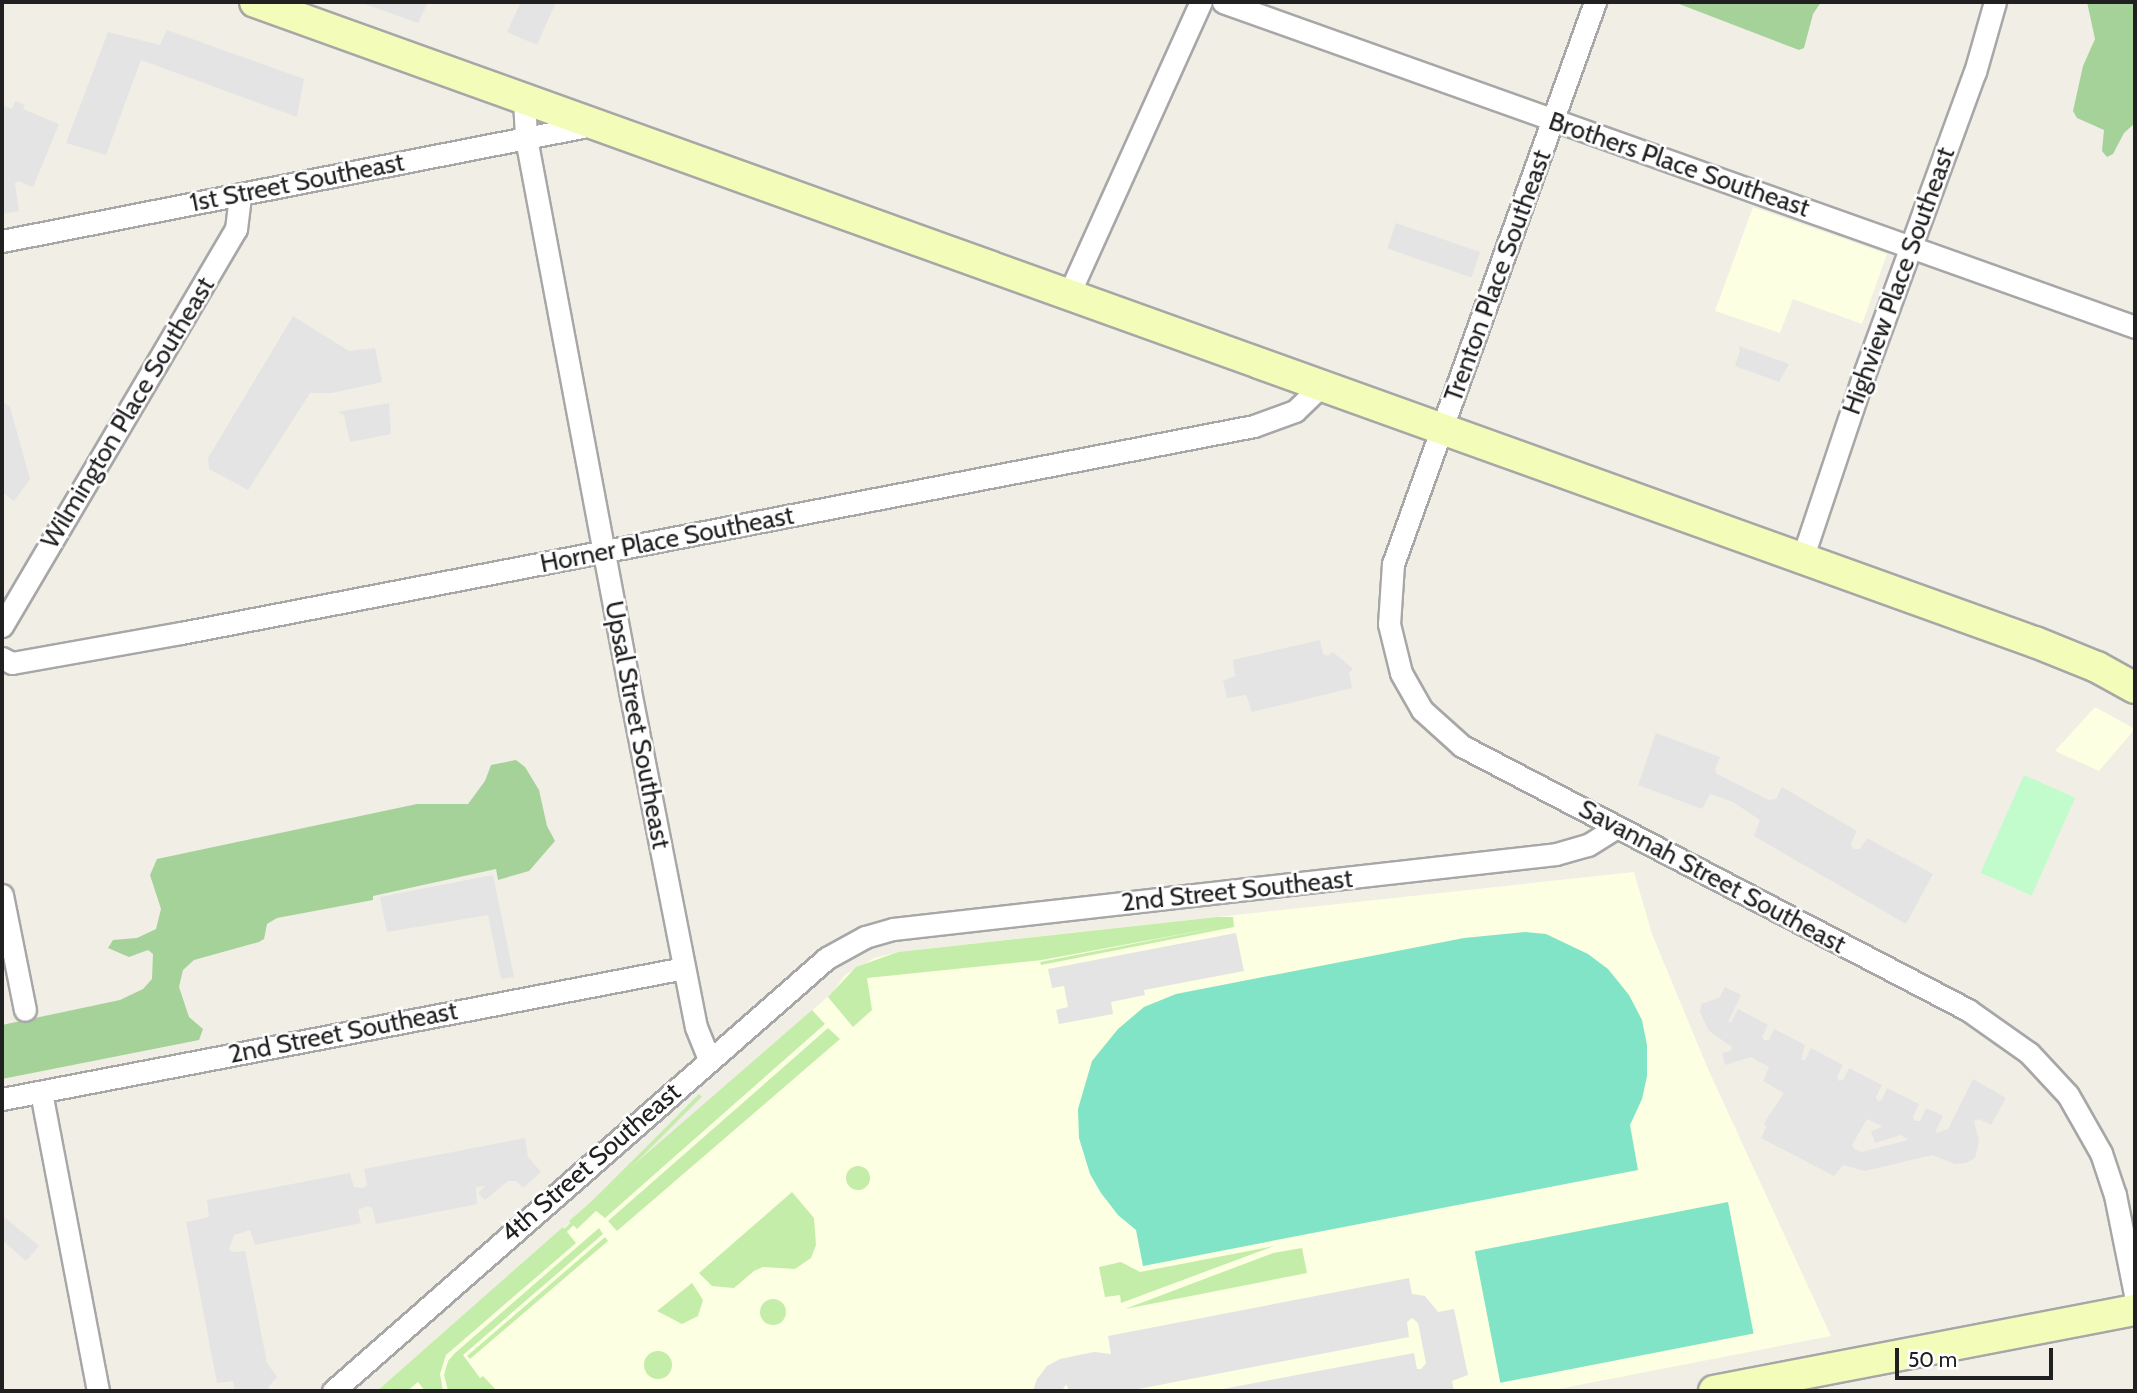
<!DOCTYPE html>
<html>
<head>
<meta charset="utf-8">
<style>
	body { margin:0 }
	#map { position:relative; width:2137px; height:1393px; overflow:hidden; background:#f1eee6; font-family:Cabin,sans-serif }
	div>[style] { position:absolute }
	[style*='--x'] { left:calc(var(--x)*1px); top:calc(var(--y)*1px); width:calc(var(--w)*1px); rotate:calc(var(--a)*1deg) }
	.education>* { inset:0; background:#fcffe1 }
	.grass>* { inset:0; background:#c5edaa; transform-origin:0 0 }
	.round { border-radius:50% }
	.forest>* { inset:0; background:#a5d299 }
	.park>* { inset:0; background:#c2fccc; transform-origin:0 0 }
	.pitch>* { inset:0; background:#81e4c6; transform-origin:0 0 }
	.parking>* { inset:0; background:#e4e4e4; transform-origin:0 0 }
	.roads { filter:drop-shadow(2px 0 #a7a7a7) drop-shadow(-2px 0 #a7a7a7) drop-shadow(0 2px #a7a7a7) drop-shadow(0 -2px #a7a7a7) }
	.street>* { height:21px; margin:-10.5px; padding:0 10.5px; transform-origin:10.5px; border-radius:10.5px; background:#fff }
	.secondary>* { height:30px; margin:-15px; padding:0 15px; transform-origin:15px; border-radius:15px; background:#f3fdb9 }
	span { translate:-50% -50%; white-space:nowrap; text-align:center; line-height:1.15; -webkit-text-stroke:5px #fff; paint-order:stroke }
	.street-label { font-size:26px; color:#202020 }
	.frame { position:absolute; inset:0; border:4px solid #202020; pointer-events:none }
	.scale { position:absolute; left:1895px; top:1348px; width:158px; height:32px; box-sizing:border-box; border:4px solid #202020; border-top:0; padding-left:9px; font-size:21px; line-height:24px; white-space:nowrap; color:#202020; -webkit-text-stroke:5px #fff; paint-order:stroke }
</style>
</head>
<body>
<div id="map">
	<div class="education">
		<div style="clip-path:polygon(1753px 207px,1887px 254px,1862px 324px,1793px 299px,1780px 333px,1715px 311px)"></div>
		<div style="clip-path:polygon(2095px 707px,2135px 729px,2099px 771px,2055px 751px)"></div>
		<div style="clip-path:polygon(1634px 872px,1652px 934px,1708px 1069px,1831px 1336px,1548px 1391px,377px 1391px,832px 993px,845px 975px,874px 958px,898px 952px,1040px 936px)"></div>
	</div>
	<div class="grass">
		<div style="clip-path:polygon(1217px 917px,1233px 917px,1234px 927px,1041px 965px,1040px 962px,1220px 927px,1042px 960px,867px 978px,872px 1010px,853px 1027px,828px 997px,856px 967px,898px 952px)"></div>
		<div style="clip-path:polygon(812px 1010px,825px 1024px,605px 1218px,596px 1211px,577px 1229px,569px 1221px)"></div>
		<div style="clip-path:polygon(828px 1028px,840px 1039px,617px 1231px,608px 1221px)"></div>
		<div style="left:699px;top:1094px;width:4px;height:450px;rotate:45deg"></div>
		<div class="round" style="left:846px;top:1166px;width:24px;height:24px"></div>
		<div style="clip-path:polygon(792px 1192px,814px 1218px,816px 1245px,811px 1258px,795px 1269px,763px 1267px,754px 1271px,734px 1288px,712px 1286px,699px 1273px)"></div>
		<div style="clip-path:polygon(563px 1227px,576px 1243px,446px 1355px,440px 1374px,443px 1391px,425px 1391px,418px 1382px,407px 1391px,377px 1391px)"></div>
		<div style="clip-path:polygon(599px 1228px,603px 1234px,463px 1355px,480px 1378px,483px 1376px,497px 1391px,448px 1391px,444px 1375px,448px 1361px,455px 1353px)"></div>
		<div style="clip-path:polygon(605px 1237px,608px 1241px,470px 1359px,467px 1356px)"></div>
		<div style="clip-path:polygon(1274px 1246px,1121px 1303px,1120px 1295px,1105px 1297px,1099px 1267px,1121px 1262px,1140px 1272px)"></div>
		<div style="clip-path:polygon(1302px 1248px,1307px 1273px,1125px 1309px,1273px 1253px)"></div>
		<div style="clip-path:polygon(692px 1283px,703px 1300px,698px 1316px,682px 1324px,657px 1311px)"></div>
		<div class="round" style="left:760px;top:1299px;width:26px;height:26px"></div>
		<div class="round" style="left:644px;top:1351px;width:28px;height:28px"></div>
	</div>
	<div class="forest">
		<div style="clip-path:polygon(1674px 2px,1821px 2px,1813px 14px,1804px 48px,1799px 50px)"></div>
		<div style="clip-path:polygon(2087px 2px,2135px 2px,2135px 123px,2124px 133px,2113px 154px,2107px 157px,2102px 151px,2104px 130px,2077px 118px,2073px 111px,2083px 66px,2095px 39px)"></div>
		<div style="clip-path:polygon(516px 760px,525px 767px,539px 790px,547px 826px,555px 841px,529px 871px,498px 880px,496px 869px,373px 896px,373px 900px,277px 918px,267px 924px,264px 939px,259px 942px,194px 960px,183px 970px,179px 987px,189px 1017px,203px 1029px,199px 1040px,2px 1079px,2px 1025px,120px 1000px,143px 989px,152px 979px,153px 954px,148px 950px,129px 957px,108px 948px,113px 940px,137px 938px,156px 929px,161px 909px,150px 875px,157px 859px,417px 804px,468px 804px,485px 781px,491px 765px)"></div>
	</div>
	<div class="park">
		<div style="left:2024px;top:775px;width:56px;height:107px;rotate:24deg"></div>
	</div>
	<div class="pitch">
		<div style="clip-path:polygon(1525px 932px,1546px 934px,1588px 954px,1608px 969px,1629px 995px,1642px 1020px,1647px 1045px,1647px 1076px,1642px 1099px,1630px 1125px,1638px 1170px,1143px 1266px,1136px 1230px,1118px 1215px,1101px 1193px,1090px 1174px,1079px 1138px,1078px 1109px,1092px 1061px,1118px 1029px,1144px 1007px,1176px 994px,1464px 938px)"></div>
		<div style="left:1728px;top:1202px;width:134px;height:258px;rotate:79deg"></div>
	</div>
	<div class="parking">
		<div style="clip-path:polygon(359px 2px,428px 2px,418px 23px)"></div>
		<div style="clip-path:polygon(521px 2px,556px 2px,537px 45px,507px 32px)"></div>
		<div style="clip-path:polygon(167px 30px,304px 79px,297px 117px,141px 60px,106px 155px,66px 143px,108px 32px,160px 45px)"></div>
		<div style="clip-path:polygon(15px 101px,25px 105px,23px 109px,59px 124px,33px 187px,19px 181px,15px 183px,19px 211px,2px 214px,2px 105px,12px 109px)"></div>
		<div style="left:1396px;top:223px;width:89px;height:27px;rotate:19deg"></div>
		<div style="clip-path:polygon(293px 316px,349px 351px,375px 348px,382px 382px,332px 393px,310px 393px,248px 490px,209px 469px,208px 458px)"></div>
		<div style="clip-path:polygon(1739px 346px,1789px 364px,1779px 382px,1735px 366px,1740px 351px)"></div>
		<div style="clip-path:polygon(2px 401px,10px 407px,30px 479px,14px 501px,2px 492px)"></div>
		<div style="clip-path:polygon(389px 403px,391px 434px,350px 442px,344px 415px,338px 412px)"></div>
		<div style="clip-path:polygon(1320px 640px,1323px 654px,1328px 656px,1333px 652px,1353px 669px,1349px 673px,1352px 688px,1252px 712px,1246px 695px,1227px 698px,1223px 681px,1235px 676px,1233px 660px)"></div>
		<div style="clip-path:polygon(1656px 733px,1720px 757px,1715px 769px,1717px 774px,1769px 800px,1776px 799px,1782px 787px,1857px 831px,1851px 843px,1853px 849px,1860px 849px,1867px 838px,1933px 874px,1906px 924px,1754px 836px,1760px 820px,1733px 802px,1710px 794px,1702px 809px,1638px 785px)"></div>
		<div style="clip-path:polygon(493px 875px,514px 977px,501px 979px,488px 915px,387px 932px,380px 897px)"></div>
		<div style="clip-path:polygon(1236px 933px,1244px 971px,1144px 990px,1145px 995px,1111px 1002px,1113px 1014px,1059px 1024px,1056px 1010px,1068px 1007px,1064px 986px,1052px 988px,1048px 969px)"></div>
		<div style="clip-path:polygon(evenodd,1725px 987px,1741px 995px,1728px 1022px,1731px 1022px,1738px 1009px,1768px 1025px,1762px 1037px,1764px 1040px,1769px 1040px,1774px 1029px,1805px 1045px,1801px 1060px,1805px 1060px,1811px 1048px,1843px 1065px,1837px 1077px,1839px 1081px,1843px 1080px,1849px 1068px,1882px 1085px,1876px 1097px,1878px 1101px,1882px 1100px,1887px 1088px,1919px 1104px,1913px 1117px,1915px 1121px,1920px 1121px,1926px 1108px,1943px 1116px,1936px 1130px,1937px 1133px,1948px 1129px,1973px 1079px,2006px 1098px,1991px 1125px,1979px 1119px,1974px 1121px,1979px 1141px,1975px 1158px,1966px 1163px,1955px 1164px,1932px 1155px,1865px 1171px,1843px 1165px,1834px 1176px,1761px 1138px,1766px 1127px,1764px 1123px,1784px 1093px,1763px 1081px,1769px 1067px,1751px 1057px,1725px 1065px,1722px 1053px,1731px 1051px,1732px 1047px,1709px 1031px,1700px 1012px,1701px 1004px,1719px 998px,1725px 987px,1867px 1119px,1882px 1126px,1871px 1132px,1875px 1143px,1901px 1135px,1908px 1140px,1862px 1152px,1854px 1149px,1852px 1145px,1867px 1119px)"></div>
		<div style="clip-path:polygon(525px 1138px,528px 1157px,541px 1172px,523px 1188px,516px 1181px,508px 1181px,485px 1200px,478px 1193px,485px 1186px,476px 1187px,477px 1204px,376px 1224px,372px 1208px,367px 1206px,358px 1210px,361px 1223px,255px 1245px,250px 1230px,234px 1235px,229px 1249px,232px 1252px,245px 1251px,267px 1363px,277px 1377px,268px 1387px,271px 1391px,235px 1391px,233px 1381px,217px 1383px,186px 1222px,209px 1217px,207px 1200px,350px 1173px,354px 1187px,362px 1188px,367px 1186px,364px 1169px)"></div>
		<div style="clip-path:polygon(2px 1215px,39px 1246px,26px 1261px,2px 1240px)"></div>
		<div style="clip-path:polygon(1409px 1278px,1412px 1294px,1425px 1296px,1438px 1312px,1454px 1309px,1468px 1375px,1452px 1381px,1454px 1391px,1212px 1391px,1414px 1353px,1417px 1369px,1421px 1369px,1426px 1363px,1418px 1323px,1412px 1318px,1407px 1322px,1409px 1337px,1128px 1391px,1070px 1391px,1066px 1385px,1061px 1391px,1033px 1391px,1037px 1379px,1047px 1366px,1060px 1359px,1094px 1352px,1111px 1354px,1108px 1336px)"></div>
	</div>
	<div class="roads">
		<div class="street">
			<div style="--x:1223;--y:2;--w:968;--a:19.61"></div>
			<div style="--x:1595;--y:2;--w:597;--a:109.77"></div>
			<div style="--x:1393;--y:564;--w:60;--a:93.8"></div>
			<div style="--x:1389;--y:624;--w:50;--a:76.2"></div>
			<div style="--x:1401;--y:673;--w:43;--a:60.4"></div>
			<div style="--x:1422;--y:710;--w:54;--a:42"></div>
			<div style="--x:1462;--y:746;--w:571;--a:27.55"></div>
			<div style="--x:1968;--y:1010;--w:75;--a:35.2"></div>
			<div style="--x:2029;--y:1053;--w:57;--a:47.1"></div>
			<div style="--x:2068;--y:1095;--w:67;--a:60.4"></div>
			<div style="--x:2101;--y:1153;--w:44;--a:71.6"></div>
			<div style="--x:2115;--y:1195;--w:101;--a:78.6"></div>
			<div style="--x:524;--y:99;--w:39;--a:87"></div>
			<div style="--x:526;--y:138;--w:563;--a:79.35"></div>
			<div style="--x:630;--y:691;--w:342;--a:78.9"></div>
			<div style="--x:696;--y:1027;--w:35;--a:68"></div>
			<div style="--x:2;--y:241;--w:601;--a:-11.12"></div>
			<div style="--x:1068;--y:296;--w:323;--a:-65.7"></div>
			<div style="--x:1802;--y:559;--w:189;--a:-71.5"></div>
			<div style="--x:1862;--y:380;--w:328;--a:-69.9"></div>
			<div style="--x:1975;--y:72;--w:73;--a:-74.1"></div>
			<div style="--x:2;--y:626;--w:461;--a:-59.5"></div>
			<div style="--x:236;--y:229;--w:35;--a:-83"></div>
			<div style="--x:2;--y:658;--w:11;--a:27"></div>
			<div style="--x:12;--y:663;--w:172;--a:-10.1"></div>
			<div style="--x:181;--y:633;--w:1093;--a:-10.92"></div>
			<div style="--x:1254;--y:426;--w:44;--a:-20.1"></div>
			<div style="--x:1295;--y:411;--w:36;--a:-44"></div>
			<div style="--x:2;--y:895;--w:117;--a:78.7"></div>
			<div style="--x:41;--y:1092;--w:304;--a:79.2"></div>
			<div style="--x:2;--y:1099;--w:694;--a:-10.87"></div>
			<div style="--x:333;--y:1391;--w:657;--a:-41.24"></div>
			<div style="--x:827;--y:958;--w:43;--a:-28.9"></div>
			<div style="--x:865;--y:937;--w:29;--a:-16"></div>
			<div style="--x:893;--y:929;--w:667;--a:-6.45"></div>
			<div style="--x:1556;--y:854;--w:33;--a:-16"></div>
			<div style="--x:1588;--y:845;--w:34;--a:-32"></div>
		</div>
		<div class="secondary">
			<div style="--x:255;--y:2;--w:1892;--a:19.78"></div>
			<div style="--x:2035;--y:642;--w:67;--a:22"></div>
			<div style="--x:2097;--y:667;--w:43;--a:28.9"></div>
			<div style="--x:1714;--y:1391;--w:429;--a:-10.9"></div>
		</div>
	</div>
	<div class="street-label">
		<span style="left:1679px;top:165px;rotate:19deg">Brothers Place Southeast</span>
		<span style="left:297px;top:183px;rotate:-11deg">1st Street Southeast</span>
		<span style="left:1498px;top:276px;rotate:-70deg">Trenton Place Southeast</span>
		<span style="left:1899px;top:281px;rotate:-70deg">Highview Place Southeast</span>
		<span style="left:128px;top:413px;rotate:-59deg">Wilmington Place Southeast</span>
		<span style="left:667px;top:540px;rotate:-11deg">Horner Place Southeast</span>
		<span style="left:637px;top:725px;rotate:79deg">Upsal Street Southeast</span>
		<span style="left:1712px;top:877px;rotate:28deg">Savannah Street Southeast</span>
		<span style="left:1237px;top:891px;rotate:-6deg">2nd Street Southeast</span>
		<span style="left:343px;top:1033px;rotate:-11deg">2nd Street Southeast</span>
		<span style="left:591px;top:1163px;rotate:-41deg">4th Street Southeast</span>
	</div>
	<div class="frame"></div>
	<div class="scale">50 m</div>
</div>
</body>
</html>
